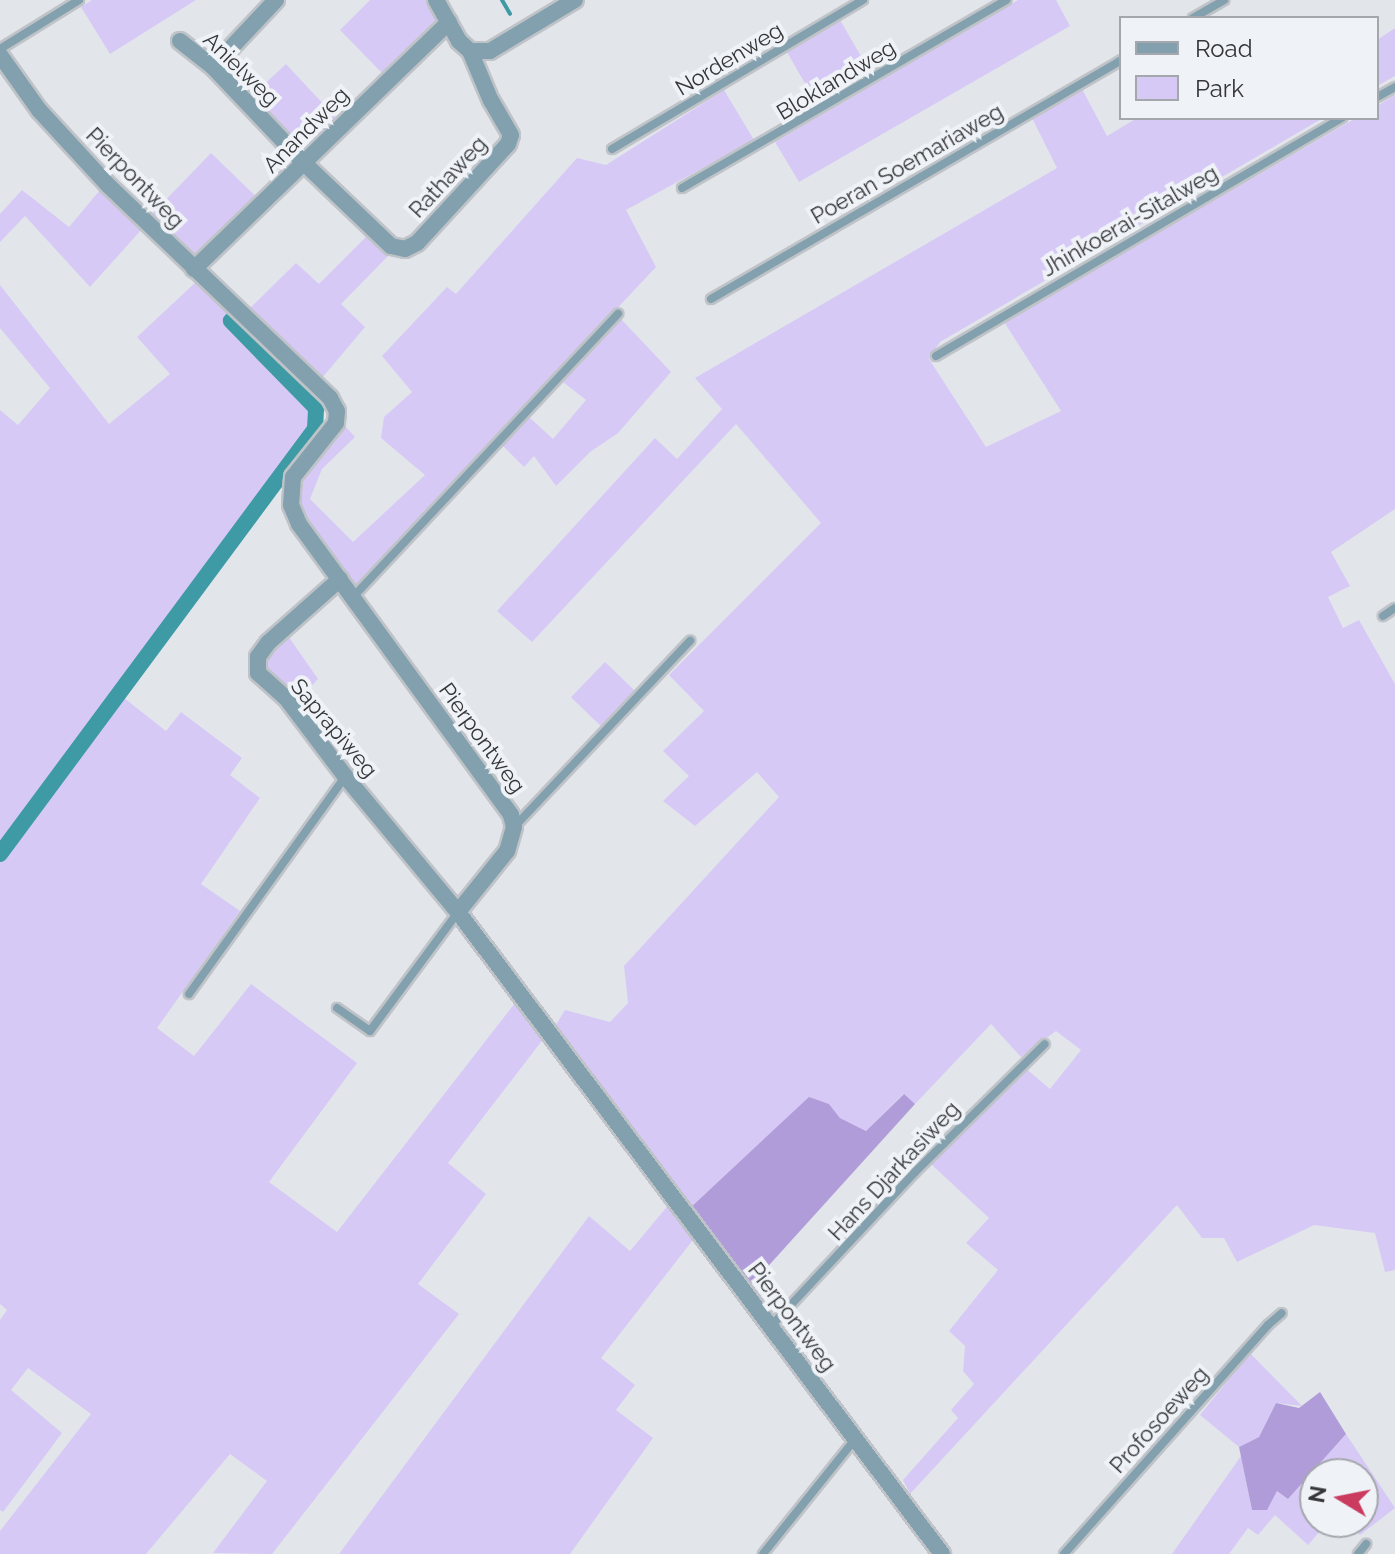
<!DOCTYPE html>
<html>
<head>
<meta charset="utf-8">
<style>
	body { margin:0 }
	#map { position:relative; width:1395px; height:1554px; overflow:hidden; background:#e2e6eb; font-family:Raleway,sans-serif }
	div>[style] { position:absolute }
	[style*='--x'] { left:calc(var(--x)*1px); top:calc(var(--y)*1px); width:calc(var(--w)*1px); rotate:calc(var(--a)*1deg) }
	.green>* { inset:0; background:#d7c9f6; transform-origin:0 0 }
	.forest>* { inset:0; background:#b09cd8 }
	.stream>* { height:4px; margin:-2px; padding:0 2px; transform-origin:2px; border-radius:2px; background:#3e9aa4 }
	.canal>* { height:16px; margin:-8px; padding:0 8px; transform-origin:8px; border-radius:8px; background:#3e9aa4 }
	.roads { filter:drop-shadow(2px 0 #bfc3c7) drop-shadow(-2px 0 #bfc3c7) drop-shadow(0 2px #bfc3c7) drop-shadow(0 -2px #bfc3c7) }
	.lane>* { height:8px; margin:-4px; padding:0 4px; transform-origin:4px; border-radius:4px; background:#82a0ae }
	.street>* { height:16px; margin:-8px; padding:0 8px; transform-origin:8px; border-radius:8px; background:#82a0ae }
	span { translate:-50% -50%; white-space:nowrap; text-align:center; line-height:1.15; -webkit-text-stroke:8px #eff3f8; paint-order:stroke }
	.street-label { font-size:22px; color:#343638 }
	.legend { position:absolute; left:1119px; top:16px; width:260px; height:104px; box-sizing:border-box; background:#eff3f8; border:2px solid #a4a7ab; margin:0; padding:10px 14px; list-style:none; font-size:24px; color:#343638 }
	.legend li { display:flex; align-items:center; gap:16px; height:40px }
	.legend b { width:40px; border:2px solid #a4a7ab }
	.north { position:absolute; left:1299px; top:1458px; width:80px; height:80px; box-sizing:border-box; background:#eff3f8; border:2px solid #a4a7ab; border-radius:50%; rotate:280deg; font-size:22px; font-weight:700; line-height:32px; text-align:center; color:#343638 }
	.north::after { content:''; display:block; margin:auto; width:28px; height:36px; background:#ca3b5f; clip-path:polygon(50% 0,100% 100%,50% 72%,0 100%) }
</style>
</head>
<body>
<div id="map">
	<div class="green">
		<div style="clip-path:polygon(92px 0,196px 0,110px 54px,81px 7px)"></div>
		<div style="clip-path:polygon(370px 0,428px 0,436px 14px,435px 23px,382px 73px,340px 30px)"></div>
		<div style="clip-path:polygon(1018px 0,1056px 0,1070px 26px,799px 182px,775px 142px)"></div>
		<div style="left:840px;top:20px;width:61px;height:62px;rotate:60deg"></div>
		<div style="clip-path:polygon(1395px 28px,1395px 76px,1377px 86px,1377px 40px)"></div>
		<div style="left:286px;top:64px;width:77px;height:50px;rotate:47deg"></div>
		<div style="clip-path:polygon(1082px 89px,1107px 136px,1137px 118px,1323px 118px,940px 342px,929px 359px,986px 447px,1061px 411px,1004px 322px,1356px 118px,1377px 118px,1377px 106px,1395px 95px,1395px 509px,1331px 552px,1350px 586px,1328px 597px,1343px 628px,1359px 620px,1395px 684px,1395px 1270px,1385px 1272px,1375px 1233px,1314px 1225px,1237px 1262px,1224px 1238px,1202px 1238px,1177px 1205px,910px 1494px,903px 1480px,958px 1418px,951px 1410px,974px 1384px,963px 1371px,965px 1346px,949px 1331px,998px 1270px,966px 1243px,989px 1218px,931px 1164px,1024px 1067px,1050px 1089px,1081px 1050px,1056px 1031px,1021px 1057px,991px 1024px,915px 1104px,903px 1094px,866px 1131px,840px 1118px,829px 1104px,809px 1098px,689px 1209px,554px 1028px,565px 1010px,610px 1022px,628px 1003px,624px 966px,779px 797px,757px 772px,695px 826px,663px 801px,689px 776px,663px 751px,704px 711px,669px 675px,821px 523px,736px 424px,532px 642px,497px 611px,655px 438px,677px 459px,722px 409px,695px 378px,1057px 168px,1032px 118px)"></div>
		<div style="clip-path:polygon(724px 90px,754px 140px,626px 210px,656px 267px,354px 588px,301px 520px,295px 501px,297px 483px,338px 429px,346px 427px,355px 437px,322px 469px,310px 499px,353px 542px,425px 475px,381px 438px,384px 417px,412px 392px,382px 356px,447px 287px,456px 294px,577px 158px,606px 165px)"></div>
		<div style="left:211px;top:153px;width:66px;height:88px;rotate:44deg"></div>
		<div style="clip-path:polygon(22px 190px,69px 227px,100px 190px,142px 229px,90px 287px,25px 216px,0 242px,0 214px)"></div>
		<div style="clip-path:polygon(369px 234px,390px 254px,341px 304px,365px 327px,322px 378px,248px 310px,296px 263px,319px 284px)"></div>
		<div style="clip-path:polygon(197px 281px,236px 316px,231px 321px,309px 399px,316px 408px,317px 418px,315px 429px,119px 694px,166px 731px,181px 712px,242px 758px,230px 775px,260px 798px,201px 884px,240px 911px,157px 1028px,194px 1056px,251px 984px,357px 1063px,269px 1182px,337px 1232px,515px 1003px,544px 1038px,448px 1163px,486px 1194px,418px 1284px,459px 1314px,272px 1554px,213px 1553px,267px 1481px,230px 1454px,146px 1554px,0 1554px,0 1531px,91px 1414px,28px 1368px,11px 1390px,62px 1433px,3px 1512px,0 1510px,0 1320px,7px 1310px,0 1304px,0 410px,18px 425px,50px 388px,0 328px,0 285px,109px 424px,170px 374px,137px 337px)"></div>
		<div style="clip-path:polygon(621px 319px,671px 372px,618px 433px,590px 452px,556px 486px,534px 456px,524px 467px,502px 445px,529px 417px,553px 439px,586px 400px,563px 382px)"></div>
		<div style="clip-path:polygon(286px 633px,318px 679px,297px 701px,263px 672px,263px 659px)"></div>
		<div style="left:605px;top:662px;width:43px;height:49px;rotate:44deg"></div>
		<div style="clip-path:polygon(671px 1202px,696px 1236px,601px 1358px,635px 1385px,616px 1410px,653px 1438px,570px 1554px,339px 1554px,589px 1216px,630px 1251px)"></div>
		<div style="clip-path:polygon(1250px 1353px,1302px 1406px,1276px 1403px,1259px 1437px,1239px 1447px,1200px 1415px)"></div>
		<div style="clip-path:polygon(1346px 1434px,1395px 1508px,1360px 1535px,1340px 1522px,1363px 1522px,1363px 1474px,1315px 1474px,1315px 1522px,1328px 1522px,1308px 1545px,1275px 1515px,1258px 1535px,1248px 1528px,1229px 1554px,1172px 1554px,1241px 1456px,1252px 1510px,1277px 1491px,1288px 1499px)"></div>
	</div>
	<div class="forest">
		<div style="clip-path:polygon(904px 1094px,915px 1104px,752px 1284px,689px 1209px,809px 1097px,829px 1104px,840px 1118px,866px 1131px)"></div>
		<div style="clip-path:polygon(1320px 1392px,1346px 1434px,1288px 1499px,1277px 1491px,1267px 1510px,1252px 1510px,1239px 1447px,1259px 1437px,1276px 1403px,1299px 1408px)"></div>
	</div>
	<div class="stream">
		<div style="--x:502;--y:0;--w:16;--a:60"></div>
	</div>
	<div class="canal">
		<div style="--x:0;--y:854;--w:529;--a:-53.46"></div>
		<div style="--x:315;--y:429;--w:21;--a:-87"></div>
		<div style="--x:316;--y:408;--w:122;--a:-134.3"></div>
	</div>
	<div class="roads">
		<div class="lane">
			<div style="--x:1193;--y:18;--w:36;--a:-30"></div>
			<div style="--x:0;--y:49;--w:93;--a:-31.8"></div>
			<div style="--x:1377;--y:97;--w:21;--a:-29"></div>
			<div style="--x:612;--y:149;--w:292;--a:-30.7"></div>
			<div style="--x:682;--y:188;--w:375;--a:-30.1"></div>
			<div style="--x:711;--y:299;--w:475;--a:-30.2"></div>
			<div style="--x:936;--y:356;--w:471;--a:-30.4"></div>
			<div style="--x:353;--y:597;--w:388;--a:-46.9"></div>
			<div style="--x:1383;--y:616;--w:14;--a:-34"></div>
			<div style="--x:515;--y:826;--w:255;--a:-46.6"></div>
			<div style="--x:189;--y:994;--w:267;--a:-54.3"></div>
			<div style="--x:337;--y:1008;--w:40;--a:34.9"></div>
			<div style="--x:370;--y:1031;--w:148;--a:-53.5"></div>
			<div style="--x:771;--y:1326;--w:211;--a:-46.9"></div>
			<div style="--x:915;--y:1172;--w:182;--a:-44.6"></div>
			<div style="--x:763;--y:1554;--w:147;--a:-51.3"></div>
			<div style="--x:1064;--y:1554;--w:307;--a:-48.3"></div>
			<div style="--x:1268;--y:1325;--w:18;--a:-41"></div>
			<div style="--x:1358;--y:1554;--w:13;--a:-51"></div>
		</div>
		<div class="street">
			<div style="--x:180;--y:41;--w:42;--a:38.2"></div>
			<div style="--x:213;--y:67;--w:132;--a:46.5"></div>
			<div style="--x:304;--y:163;--w:120;--a:43.7"></div>
			<div style="--x:391;--y:246;--w:14;--a:12"></div>
			<div style="--x:405;--y:249;--w:13;--a:-27"></div>
			<div style="--x:417;--y:243;--w:134;--a:-47.4"></div>
			<div style="--x:508;--y:144;--w:9;--a:-72"></div>
			<div style="--x:511;--y:135;--w:39;--a:-120"></div>
			<div style="--x:491;--y:101;--w:54;--a:-112.8"></div>
			<div style="--x:470;--y:51;--w:15;--a:-138"></div>
			<div style="--x:459;--y:41;--w:47;--a:-119.3"></div>
			<div style="--x:470;--y:51;--w:20;--a:0"></div>
			<div style="--x:490;--y:51;--w:99;--a:-31"></div>
			<div style="--x:0;--y:55;--w:67;--a:54.7"></div>
			<div style="--x:39;--y:110;--w:103;--a:47.4"></div>
			<div style="--x:109;--y:186;--w:306;--a:43.8"></div>
			<div style="--x:330;--y:398;--w:15;--a:62"></div>
			<div style="--x:337;--y:411;--w:12;--a:95"></div>
			<div style="--x:336;--y:423;--w:69;--a:128.5"></div>
			<div style="--x:293;--y:477;--w:28;--a:94"></div>
			<div style="--x:291;--y:505;--w:21;--a:67"></div>
			<div style="--x:299;--y:524;--w:360;--a:53.9"></div>
			<div style="--x:511;--y:815;--w:12;--a:76"></div>
			<div style="--x:514;--y:827;--w:25;--a:106"></div>
			<div style="--x:507;--y:851;--w:78;--a:128.8"></div>
			<div style="--x:458;--y:912;--w:804;--a:52.99"></div>
			<div style="--x:213;--y:67;--w:92;--a:-46.8"></div>
			<div style="--x:194;--y:269;--w:355;--a:-44.1"></div>
			<div style="--x:340;--y:579;--w:96;--a:138.4"></div>
			<div style="--x:268;--y:643;--w:17;--a:126"></div>
			<div style="--x:258;--y:657;--w:16;--a:90"></div>
			<div style="--x:258;--y:673;--w:38;--a:42"></div>
			<div style="--x:286;--y:698;--w:98;--a:52.9"></div>
			<div style="--x:345;--y:776;--w:177;--a:50.3"></div>
		</div>
	</div>
	<div class="street-label">
		<span style="left:729px;top:59px;rotate:-31deg">Nordenweg</span>
		<span style="left:241px;top:69px;rotate:44deg">Anielweg</span>
		<span style="left:836px;top:80px;rotate:-31deg">Bloklandweg</span>
		<span style="left:306px;top:130px;rotate:-45deg">Anandweg</span>
		<span style="left:907px;top:164px;rotate:-30deg">Poeran Soemariaweg</span>
		<span style="left:448px;top:177px;rotate:-47deg">Rathaweg</span>
		<span style="left:135px;top:178px;rotate:46deg">Pierpontweg</span>
		<span style="left:1130px;top:221px;rotate:-30deg">Jhinkoerai-Sitalweg</span>
		<span style="left:334px;top:728px;rotate:50deg">Saprapiweg</span>
		<span style="left:482px;top:738px;rotate:54deg">Pierpontweg</span>
		<span style="left:894px;top:1171px;rotate:-47deg">Hans Djarkasiweg</span>
		<span style="left:792px;top:1317px;rotate:53deg">Pierpontweg</span>
		<span style="left:1159px;top:1420px;rotate:-48deg">Profosoeweg</span>
	</div>
	<ul class="legend">
	<li><b style="height:10px;background:#82a0ae"></b>Road</li>
	<li><b style="height:22px;background:#d7c9f6"></b>Park</li>
	</ul>
	<div class="north">N</div>
</div>
</body>
</html>
